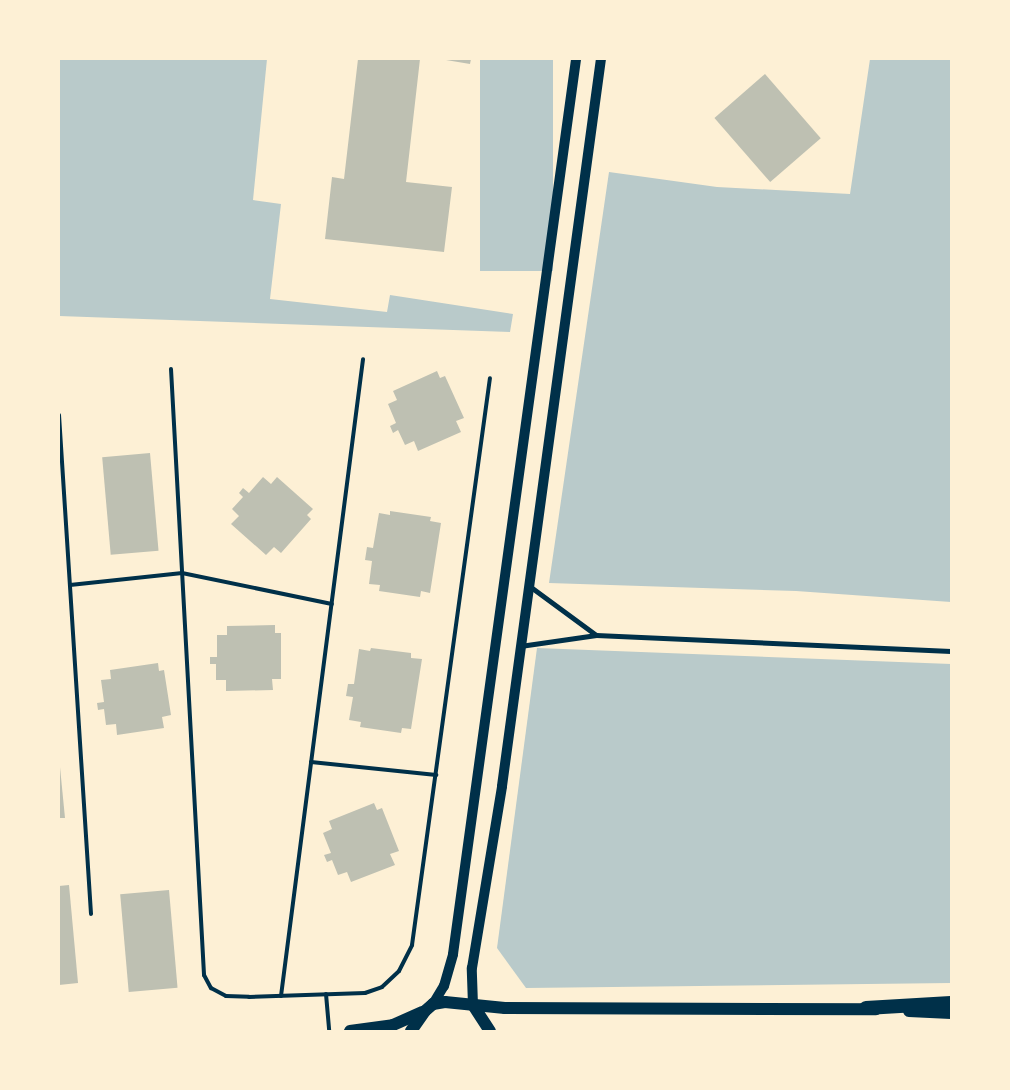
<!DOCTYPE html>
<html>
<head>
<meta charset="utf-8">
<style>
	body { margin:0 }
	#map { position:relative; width:1010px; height:1090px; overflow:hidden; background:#fdf0d5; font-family:"Sofia Sans Condensed",sans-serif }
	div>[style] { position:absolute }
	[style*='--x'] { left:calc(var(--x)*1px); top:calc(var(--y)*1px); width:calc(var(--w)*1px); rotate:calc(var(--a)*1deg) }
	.green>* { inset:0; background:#b9caca; transform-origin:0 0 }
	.building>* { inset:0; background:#bec0b2; transform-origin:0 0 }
	.service>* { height:4px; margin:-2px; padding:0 2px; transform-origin:2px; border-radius:2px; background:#003049 }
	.minor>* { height:5px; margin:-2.5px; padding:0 2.5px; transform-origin:2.5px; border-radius:2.5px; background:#003049 }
	.secondary>* { height:10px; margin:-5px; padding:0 5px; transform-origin:5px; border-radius:5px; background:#003049 }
	.primary>* { height:12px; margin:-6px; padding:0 6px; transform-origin:6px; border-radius:6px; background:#003049 }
	.trunk>* { height:14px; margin:-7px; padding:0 7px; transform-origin:7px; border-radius:7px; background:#003049 }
	span { translate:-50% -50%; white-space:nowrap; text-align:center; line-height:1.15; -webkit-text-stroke:4px #fdf0d5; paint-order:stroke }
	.frame { position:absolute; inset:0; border:60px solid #fdf0d5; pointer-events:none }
</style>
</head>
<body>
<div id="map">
	<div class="green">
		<div style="clip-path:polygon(59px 59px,267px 59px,253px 200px,281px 204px,270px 299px,387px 312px,390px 295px,513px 314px,510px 332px,59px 316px)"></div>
		<div style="left:480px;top:59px;width:73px;height:212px"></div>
		<div style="clip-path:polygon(870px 59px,951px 59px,951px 602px,796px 591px,549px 583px,609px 172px,717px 187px,850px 194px)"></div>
		<div style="clip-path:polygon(537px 648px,951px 664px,951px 983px,526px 988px,497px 948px)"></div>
	</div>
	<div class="building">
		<div style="clip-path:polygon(358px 59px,420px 59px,406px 182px,452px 187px,444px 252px,325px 239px,332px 177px,344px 179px)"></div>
		<div style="clip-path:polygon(440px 59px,471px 59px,470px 64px)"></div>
		<div style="left:765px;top:74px;width:85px;height:67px;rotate:49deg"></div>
		<div style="clip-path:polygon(437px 371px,440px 378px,445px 376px,464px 418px,456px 421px,461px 432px,418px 451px,414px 441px,405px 445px,398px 430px,393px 433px,390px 426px,396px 423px,388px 404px,397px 400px,393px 391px)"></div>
		<div style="left:150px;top:453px;width:98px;height:48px;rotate:85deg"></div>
		<div style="clip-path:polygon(263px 477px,271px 484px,277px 477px,313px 509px,307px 515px,311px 519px,281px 553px,274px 547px,266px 555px,231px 524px,239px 516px,232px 509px,243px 497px,239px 493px,243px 488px,249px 493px)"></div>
		<div style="clip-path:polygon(390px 511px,431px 517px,430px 521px,441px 523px,430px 593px,421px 591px,420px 597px,379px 591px,380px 585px,369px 584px,372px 561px,365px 560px,367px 547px,373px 548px,379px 513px,390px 515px)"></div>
		<div style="clip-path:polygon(275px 625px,275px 633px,281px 633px,281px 679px,272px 679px,273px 690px,226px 691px,226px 680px,216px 680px,216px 664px,210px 664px,210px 657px,217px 657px,217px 635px,227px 635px,227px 626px)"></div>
		<div style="clip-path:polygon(371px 648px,411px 653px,411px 658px,422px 659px,411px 729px,402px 728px,401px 733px,360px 727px,361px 722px,349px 720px,353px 697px,346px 696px,348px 684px,354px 684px,359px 649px,370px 651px)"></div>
		<div style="clip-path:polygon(158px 663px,159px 671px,164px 670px,171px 715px,162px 717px,164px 728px,117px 735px,116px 724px,106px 725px,104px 709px,98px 710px,97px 703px,104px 702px,101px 680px,111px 679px,110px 670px)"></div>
		<div style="clip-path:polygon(59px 757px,65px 818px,59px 818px)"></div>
		<div style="clip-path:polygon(374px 803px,377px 810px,382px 808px,399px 851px,390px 854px,395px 865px,351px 882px,347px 872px,338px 875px,332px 860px,327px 862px,324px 855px,331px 853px,323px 833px,332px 829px,329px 821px)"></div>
		<div style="clip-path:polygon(69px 885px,78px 983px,59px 985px,59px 886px)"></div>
		<div style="left:169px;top:890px;width:98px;height:49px;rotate:85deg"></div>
	</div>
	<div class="service">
		<div style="--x:171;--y:369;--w:607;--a:86.88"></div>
		<div style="--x:204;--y:975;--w:15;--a:62"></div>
		<div style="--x:211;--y:988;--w:17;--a:28"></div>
		<div style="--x:226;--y:996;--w:23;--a:2"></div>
		<div style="--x:249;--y:997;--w:116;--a:-2"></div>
		<div style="--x:365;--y:993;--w:18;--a:-19"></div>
		<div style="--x:382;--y:987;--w:23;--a:-43"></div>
		<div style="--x:399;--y:971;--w:29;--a:-63"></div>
		<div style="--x:412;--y:945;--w:572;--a:-82.17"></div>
		<div style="--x:59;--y:415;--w:500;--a:86.33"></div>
		<div style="--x:70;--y:585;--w:113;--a:-6.1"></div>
		<div style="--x:182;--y:573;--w:153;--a:11.7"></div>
		<div style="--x:311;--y:762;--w:126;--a:5.9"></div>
		<div style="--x:326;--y:994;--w:37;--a:85"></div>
		<div style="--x:281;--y:996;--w:642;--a:-82.66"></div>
	</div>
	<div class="minor">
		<div style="--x:528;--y:585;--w:84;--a:36.3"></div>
		<div style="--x:520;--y:646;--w:77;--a:-8.2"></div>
		<div style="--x:596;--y:635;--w:355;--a:2.6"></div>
	</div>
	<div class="secondary">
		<div style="--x:433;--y:1004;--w:21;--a:-59"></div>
		<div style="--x:444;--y:986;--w:33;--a:-74"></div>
		<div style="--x:453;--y:954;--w:903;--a:-82.17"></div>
		<div style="--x:473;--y:1005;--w:37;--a:-92"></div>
		<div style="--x:472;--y:968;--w:184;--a:-80.6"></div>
		<div style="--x:502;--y:786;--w:734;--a:-82.25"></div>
	</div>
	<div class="primary">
		<div style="--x:473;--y:1005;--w:31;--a:57"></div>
		<div style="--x:909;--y:1011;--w:42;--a:2.7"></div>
		<div style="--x:350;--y:1031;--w:43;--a:-7.9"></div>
		<div style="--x:393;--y:1025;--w:32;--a:-24"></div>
		<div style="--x:411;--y:1031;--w:24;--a:-55"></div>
		<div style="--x:425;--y:1011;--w:11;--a:-41"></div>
		<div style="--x:433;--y:1004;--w:12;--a:-9"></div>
		<div style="--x:445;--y:1002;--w:60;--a:5.7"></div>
		<div style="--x:505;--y:1008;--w:371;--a:0.2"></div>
	</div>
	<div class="trunk">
		<div style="--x:866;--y:1008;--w:85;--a:-3.4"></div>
	</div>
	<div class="frame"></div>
</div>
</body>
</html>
